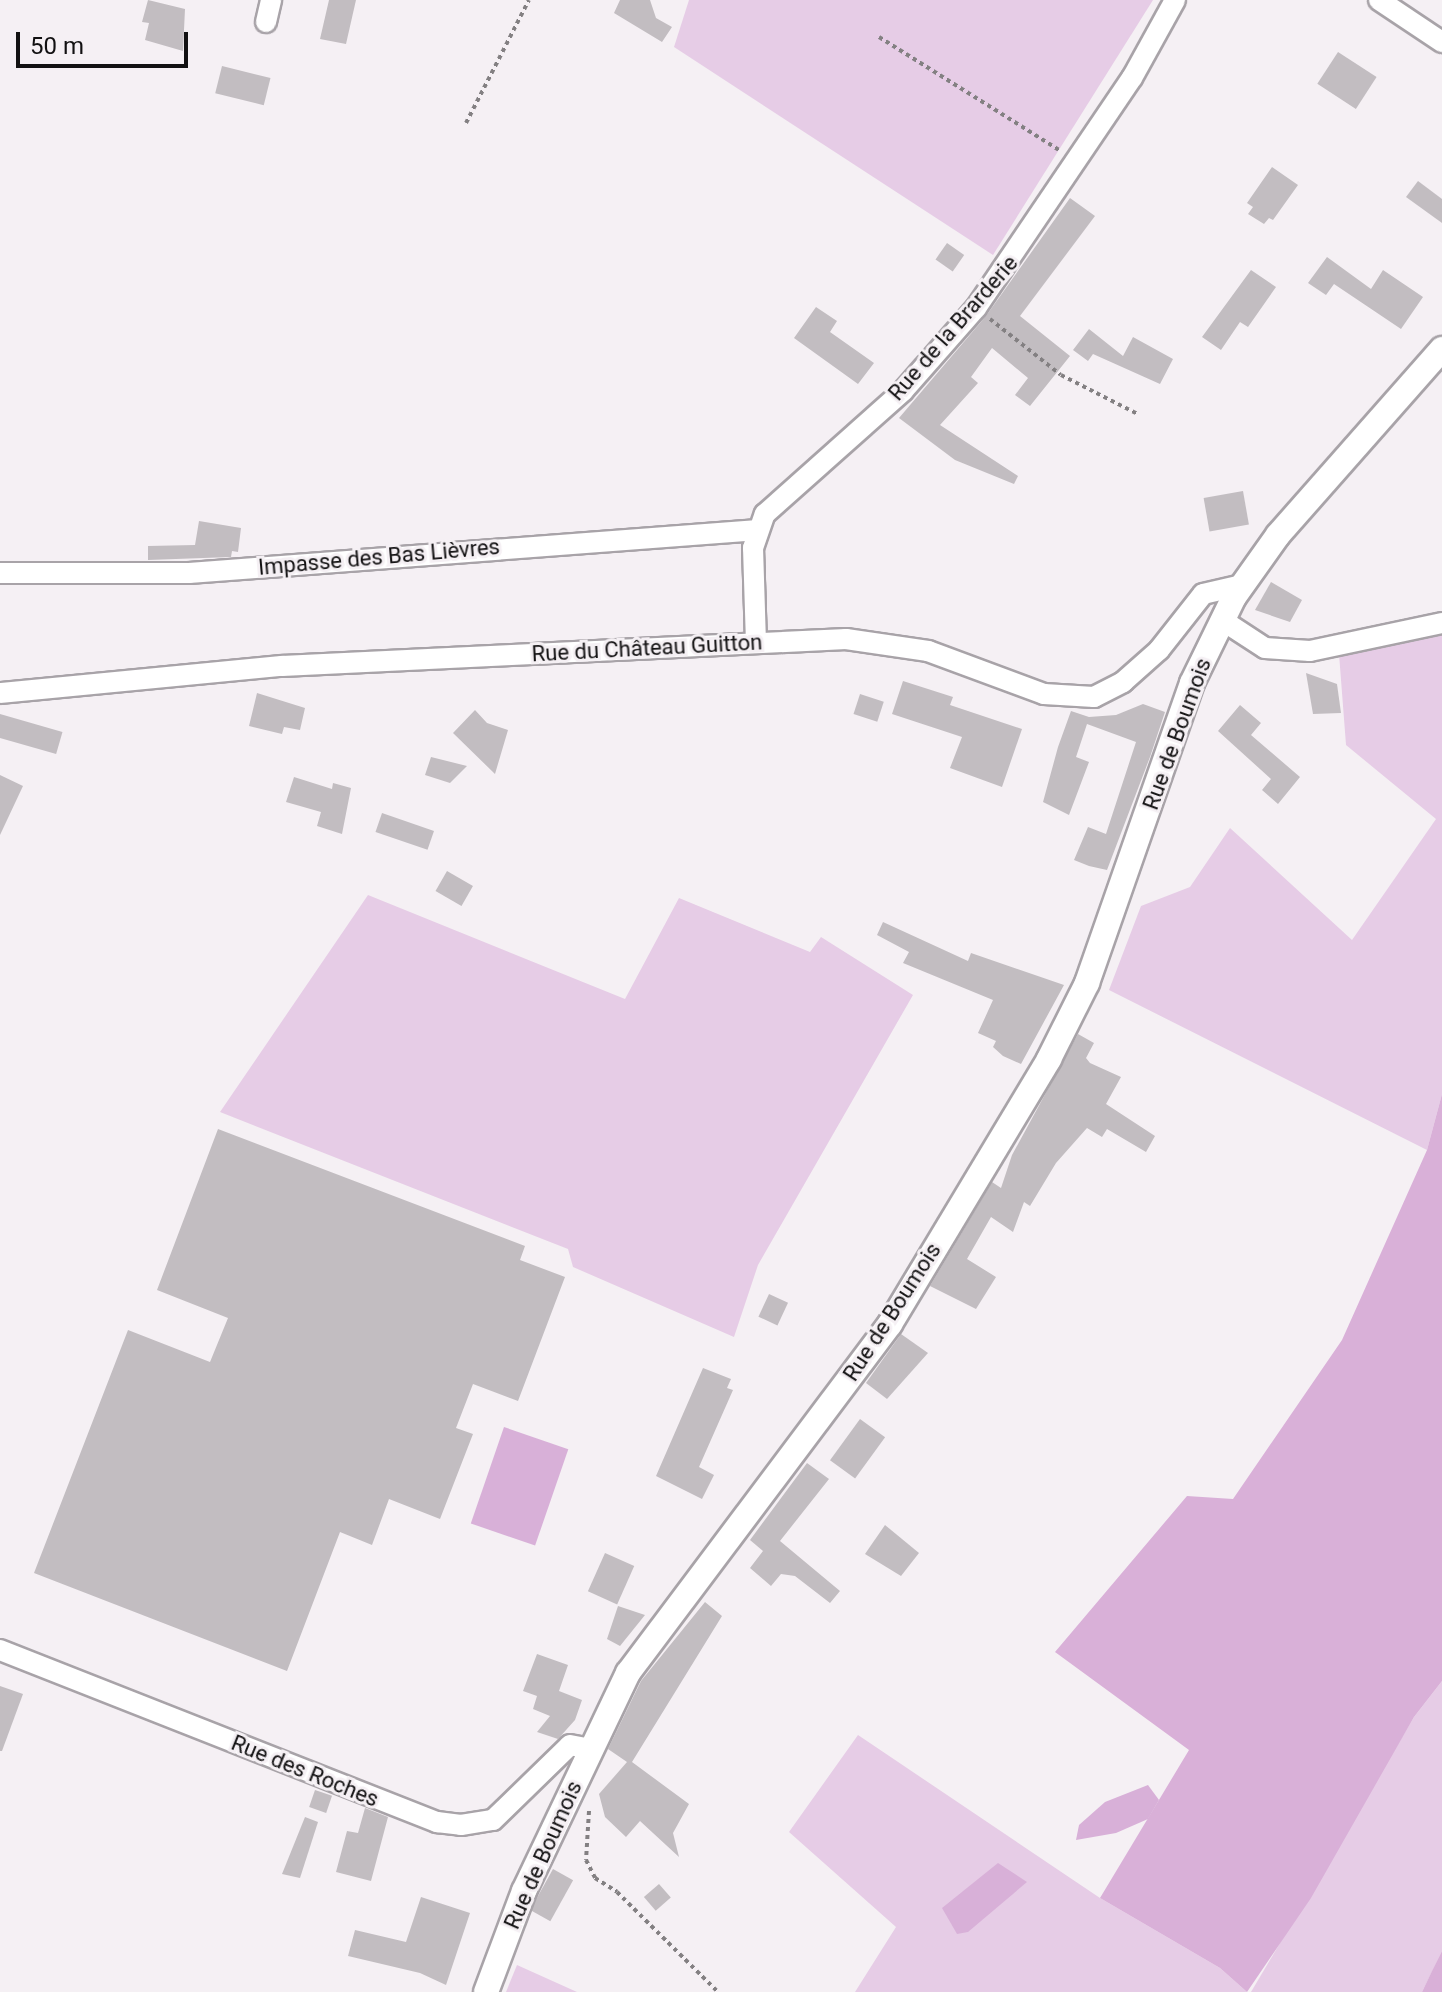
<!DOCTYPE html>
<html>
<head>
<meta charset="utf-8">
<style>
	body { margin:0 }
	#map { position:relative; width:1442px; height:1992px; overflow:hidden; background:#f5f0f4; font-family:Roboto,sans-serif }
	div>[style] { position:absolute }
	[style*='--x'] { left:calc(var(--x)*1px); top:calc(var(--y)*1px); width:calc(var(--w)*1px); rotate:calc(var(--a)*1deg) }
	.green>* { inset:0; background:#e6cce6 }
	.forest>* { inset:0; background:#d9b0d8 }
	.water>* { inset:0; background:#d8b0d8; transform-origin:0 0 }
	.building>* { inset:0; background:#c2bdc1; transform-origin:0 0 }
	.path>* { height:4px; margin-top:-2px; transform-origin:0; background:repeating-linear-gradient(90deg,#838082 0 4px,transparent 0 8px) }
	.roads { filter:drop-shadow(2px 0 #a8a3a8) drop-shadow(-2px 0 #a8a3a8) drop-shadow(0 2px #a8a3a8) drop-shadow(0 -2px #a8a3a8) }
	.minor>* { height:20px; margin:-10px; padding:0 10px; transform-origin:10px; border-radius:10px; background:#fff }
	.tertiary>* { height:24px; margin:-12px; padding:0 12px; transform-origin:12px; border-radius:12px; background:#fff }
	span { translate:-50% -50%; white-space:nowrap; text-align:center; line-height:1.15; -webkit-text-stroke:6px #f5f0f4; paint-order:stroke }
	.street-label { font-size:22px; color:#121112 }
	.scale { position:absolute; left:16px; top:32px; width:172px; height:36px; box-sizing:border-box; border:4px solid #121112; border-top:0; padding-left:10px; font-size:24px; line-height:28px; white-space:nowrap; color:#121112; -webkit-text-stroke:6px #f5f0f4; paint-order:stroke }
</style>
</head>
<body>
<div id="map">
	<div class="green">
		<div style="clip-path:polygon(689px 0,1153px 0,993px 255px,674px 47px)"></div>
		<div style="clip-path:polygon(1442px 632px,1442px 1094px,1427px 1150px,1109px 990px,1141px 906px,1190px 887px,1230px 828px,1352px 940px,1436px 819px,1346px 745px,1339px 654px)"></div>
		<div style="clip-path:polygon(368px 895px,625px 999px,679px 898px,810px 952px,821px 937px,913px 995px,758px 1265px,734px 1337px,573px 1267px,568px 1249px,220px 1112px)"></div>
		<div style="clip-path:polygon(1442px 1681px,1442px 1951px,1422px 1992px,1251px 1992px,1414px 1717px)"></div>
		<div style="clip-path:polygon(858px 1735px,1100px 1898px,1220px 1968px,1247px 1992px,855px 1992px,896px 1927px,789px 1832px)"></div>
		<div style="clip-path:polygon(517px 1965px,577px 1992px,506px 1992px)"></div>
	</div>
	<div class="forest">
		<div style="clip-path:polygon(1442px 1094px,1442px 1681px,1414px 1717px,1311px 1898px,1247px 1992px,1220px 1968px,1100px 1898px,1189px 1750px,1055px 1652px,1187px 1496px,1233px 1499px,1342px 1340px,1427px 1150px)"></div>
		<div style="clip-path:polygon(1442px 1951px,1442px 1992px,1422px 1992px,1432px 1971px)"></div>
	</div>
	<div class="water">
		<div style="left:504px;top:1427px;width:68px;height:102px;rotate:19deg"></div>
		<div style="clip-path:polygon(1148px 1785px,1159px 1800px,1148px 1819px,1116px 1833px,1076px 1840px,1079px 1825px,1105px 1802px)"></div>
		<div style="clip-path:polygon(998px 1863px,1027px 1882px,968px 1932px,957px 1934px,942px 1908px)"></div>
	</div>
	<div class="building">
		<div style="clip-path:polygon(148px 0,185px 9px,183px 51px,145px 40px,149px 23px,142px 22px)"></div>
		<div style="clip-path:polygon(329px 0,356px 0,346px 44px,320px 39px)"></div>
		<div style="clip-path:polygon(620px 0,650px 0,656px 18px,672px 27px,662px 42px,614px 13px)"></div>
		<div style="left:1338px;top:52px;width:46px;height:38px;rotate:33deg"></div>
		<div style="left:222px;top:66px;width:50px;height:28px;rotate:14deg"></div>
		<div style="clip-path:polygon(1272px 167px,1298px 185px,1273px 220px,1269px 218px,1264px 224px,1248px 214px,1253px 207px,1247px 203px)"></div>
		<div style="clip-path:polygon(1418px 181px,1442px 199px,1442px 223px,1406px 197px)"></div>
		<div style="clip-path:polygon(1070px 198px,1095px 216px,1020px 316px,1070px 356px,1030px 406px,1015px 395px,1028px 378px,992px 348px,971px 377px,978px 383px,940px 425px,1018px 476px,1014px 484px,955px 460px,899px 418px,986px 316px)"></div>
		<div style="left:947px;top:243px;width:21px;height:20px;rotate:35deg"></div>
		<div style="clip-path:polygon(1327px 257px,1371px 289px,1383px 270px,1423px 297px,1401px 329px,1334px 284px,1326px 295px,1308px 283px)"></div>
		<div style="clip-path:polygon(1251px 270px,1276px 287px,1248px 327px,1240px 322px,1221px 350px,1202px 337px)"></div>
		<div style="clip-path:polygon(816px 307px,837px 321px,830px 332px,874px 363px,858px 384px,794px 338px)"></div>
		<div style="clip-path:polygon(1089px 329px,1123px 356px,1133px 337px,1173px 359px,1160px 384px,1093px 354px,1088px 361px,1073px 350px)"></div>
		<div style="left:1243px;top:491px;width:34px;height:40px;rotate:80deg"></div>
		<div style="clip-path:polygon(199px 521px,241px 528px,238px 552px,232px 551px,231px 557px,148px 560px,148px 546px,195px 545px)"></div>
		<div style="clip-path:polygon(1271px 582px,1302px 600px,1290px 622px,1255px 610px)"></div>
		<div style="clip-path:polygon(1306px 673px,1337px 684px,1341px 713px,1313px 714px)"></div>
		<div style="clip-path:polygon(903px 681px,953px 697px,950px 705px,1022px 729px,1002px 787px,950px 768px,962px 737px,892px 714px)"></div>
		<div style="clip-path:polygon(257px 693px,305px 708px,300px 730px,284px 727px,282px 734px,249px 726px)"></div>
		<div style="left:860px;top:694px;width:25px;height:21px;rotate:18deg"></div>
		<div style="clip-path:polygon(1143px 704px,1165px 712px,1150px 757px,1107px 870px,1089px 866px,1074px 860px,1088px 827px,1106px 834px,1136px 742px,1087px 724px,1076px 757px,1089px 762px,1069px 815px,1043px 802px,1058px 747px,1071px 711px,1089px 717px,1116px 715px)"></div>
		<div style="clip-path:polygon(1240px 705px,1261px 723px,1251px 735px,1300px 777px,1278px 804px,1262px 790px,1271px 779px,1218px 731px)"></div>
		<div style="clip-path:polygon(475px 710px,487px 723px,508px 730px,495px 774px,453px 733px)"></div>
		<div style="left:0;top:714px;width:65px;height:23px;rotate:16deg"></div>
		<div style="clip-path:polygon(431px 757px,467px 766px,450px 783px,425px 775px)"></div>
		<div style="clip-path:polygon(0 775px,23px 786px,0 835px)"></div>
		<div style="clip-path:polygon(294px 777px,332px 789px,333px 783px,351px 788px,342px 834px,317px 826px,321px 812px,286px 802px)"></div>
		<div style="left:382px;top:813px;width:55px;height:20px;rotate:19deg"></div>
		<div style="left:447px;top:871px;width:30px;height:23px;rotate:30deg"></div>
		<div style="clip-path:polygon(883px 922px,968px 961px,971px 953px,1064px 985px,1021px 1064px,1003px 1056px,993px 1047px,996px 1041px,978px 1033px,993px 1000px,903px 963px,909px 952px,877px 935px)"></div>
		<div style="clip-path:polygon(1078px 1034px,1094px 1043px,1086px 1058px,1090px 1063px,1121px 1077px,1106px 1104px,1155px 1136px,1146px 1152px,1107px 1129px,1102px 1137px,1087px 1128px,1056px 1163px,1030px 1206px,1024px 1202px,1013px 1232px,991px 1217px,967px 1259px,996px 1277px,976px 1309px,930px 1286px,992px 1182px,1001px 1188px,1012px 1155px)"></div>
		<div style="clip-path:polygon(218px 1129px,525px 1246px,520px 1260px,565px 1277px,518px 1401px,473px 1384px,456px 1428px,473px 1434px,440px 1519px,389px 1499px,372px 1545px,340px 1532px,287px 1671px,34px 1573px,128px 1330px,210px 1362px,228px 1318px,157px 1290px)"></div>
		<div style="left:769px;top:1294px;width:21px;height:25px;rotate:25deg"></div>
		<div style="clip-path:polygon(901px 1334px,928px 1353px,887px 1399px,866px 1383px)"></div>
		<div style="clip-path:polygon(703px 1368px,731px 1379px,727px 1388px,733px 1390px,699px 1467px,714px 1475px,702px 1499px,656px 1476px)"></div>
		<div style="left:860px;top:1419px;width:31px;height:51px;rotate:36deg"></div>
		<div style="clip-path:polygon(807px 1463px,829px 1479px,780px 1541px,840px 1591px,830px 1603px,795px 1576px,781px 1574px,771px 1586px,750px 1568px,763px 1551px,750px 1540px)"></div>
		<div style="clip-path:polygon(885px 1525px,919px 1553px,901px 1576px,865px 1554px)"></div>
		<div style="left:605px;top:1553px;width:32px;height:42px;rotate:24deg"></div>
		<div style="clip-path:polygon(705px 1602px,722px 1616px,632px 1762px,689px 1804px,673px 1833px,679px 1857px,640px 1821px,626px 1837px,605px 1817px,599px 1794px,627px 1762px,608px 1749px,641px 1681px)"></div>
		<div style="clip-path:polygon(618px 1606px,645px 1615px,620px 1646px,607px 1639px)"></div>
		<div style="clip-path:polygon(537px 1654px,568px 1665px,559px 1691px,582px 1700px,575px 1720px,558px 1739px,537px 1732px,550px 1716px,533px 1709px,537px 1696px,523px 1691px)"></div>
		<div style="clip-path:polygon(0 1686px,23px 1694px,2px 1751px,0 1751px)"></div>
		<div style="left:315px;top:1790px;width:18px;height:18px;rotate:19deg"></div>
		<div style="clip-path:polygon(365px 1808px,388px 1817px,371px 1881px,336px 1872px,347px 1831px,358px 1833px)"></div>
		<div style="clip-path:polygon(305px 1817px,318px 1822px,300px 1878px,282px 1874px)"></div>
		<div style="left:553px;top:1869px;width:23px;height:47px;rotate:29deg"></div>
		<div style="left:659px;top:1884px;width:18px;height:20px;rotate:49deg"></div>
		<div style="clip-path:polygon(421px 1897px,470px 1913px,446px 1985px,420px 1973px,348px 1956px,355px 1930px,406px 1942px)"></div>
	</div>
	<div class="path">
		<div style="--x:879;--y:37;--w:213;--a:32.1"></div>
		<div style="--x:466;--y:123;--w:138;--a:-62.9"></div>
		<div style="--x:990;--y:319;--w:90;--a:38.3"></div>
		<div style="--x:1061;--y:375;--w:86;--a:26.9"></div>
		<div style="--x:589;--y:1811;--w:49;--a:93.5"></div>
		<div style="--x:586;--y:1860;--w:20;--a:63"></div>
		<div style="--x:595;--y:1878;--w:26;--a:32"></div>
		<div style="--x:617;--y:1892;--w:142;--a:44.7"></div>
	</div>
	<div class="roads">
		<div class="minor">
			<div style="--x:1379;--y:0;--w:76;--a:33.7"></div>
			<div style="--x:266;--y:22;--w:23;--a:-77"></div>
			<div style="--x:0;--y:573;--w:189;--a:0"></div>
			<div style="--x:189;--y:573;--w:571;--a:-4.32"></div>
			<div style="--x:1222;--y:620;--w:51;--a:33.1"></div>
			<div style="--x:1265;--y:648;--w:45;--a:3.8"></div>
			<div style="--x:1310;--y:651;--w:135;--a:-12"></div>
			<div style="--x:756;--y:643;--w:95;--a:-91.8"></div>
			<div style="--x:753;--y:548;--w:36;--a:-71"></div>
			<div style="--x:765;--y:514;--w:185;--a:-41.7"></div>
			<div style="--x:903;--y:391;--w:111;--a:-48.7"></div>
			<div style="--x:976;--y:308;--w:278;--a:-55.9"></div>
			<div style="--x:1132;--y:78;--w:89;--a:-61.1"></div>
			<div style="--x:0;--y:693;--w:283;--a:-5.5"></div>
			<div style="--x:282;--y:666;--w:565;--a:-2.74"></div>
			<div style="--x:846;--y:639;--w:83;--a:8.3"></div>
			<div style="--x:928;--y:651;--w:124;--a:20.3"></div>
			<div style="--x:1044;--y:694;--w:50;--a:3.4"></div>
			<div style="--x:1094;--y:697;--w:33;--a:-27"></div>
			<div style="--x:1123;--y:682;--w:48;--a:-41.6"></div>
			<div style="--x:1159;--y:650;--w:71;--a:-51.8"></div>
			<div style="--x:1203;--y:594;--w:40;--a:-13"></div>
			<div style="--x:0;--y:1650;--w:470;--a:21.5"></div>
			<div style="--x:437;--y:1822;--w:24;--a:7"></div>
			<div style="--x:461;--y:1825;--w:32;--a:-9"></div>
			<div style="--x:493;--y:1820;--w:107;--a:-44.2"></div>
			<div style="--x:570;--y:1745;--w:20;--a:11"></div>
		</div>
		<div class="tertiary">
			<div style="--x:486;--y:1992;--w:108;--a:-69.4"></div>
			<div style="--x:524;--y:1891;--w:242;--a:-64.5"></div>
			<div style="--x:628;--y:1673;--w:436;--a:-53.1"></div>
			<div style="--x:890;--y:1324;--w:309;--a:-59"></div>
			<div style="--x:1049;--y:1059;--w:85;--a:-63.4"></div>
			<div style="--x:1087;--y:983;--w:318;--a:-70.7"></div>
			<div style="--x:1192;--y:683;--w:96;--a:-64"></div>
			<div style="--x:1234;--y:597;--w:76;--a:-54.6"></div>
			<div style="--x:1278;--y:535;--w:248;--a:-48.6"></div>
		</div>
	</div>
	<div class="street-label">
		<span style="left:953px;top:328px;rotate:-49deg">Rue de la Brarderie</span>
		<span style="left:379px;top:557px;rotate:-5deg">Impasse des Bas Lièvres</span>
		<span style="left:647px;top:648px;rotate:-3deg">Rue du Château Guitton</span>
		<span style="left:1177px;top:734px;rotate:-70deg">Rue de Boumois</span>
		<span style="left:892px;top:1312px;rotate:-57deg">Rue de Boumois</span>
		<span style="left:305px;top:1771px;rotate:22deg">Rue des Roches</span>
		<span style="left:543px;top:1855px;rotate:-66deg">Rue de Boumois</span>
	</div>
	<div class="scale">50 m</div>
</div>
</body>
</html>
